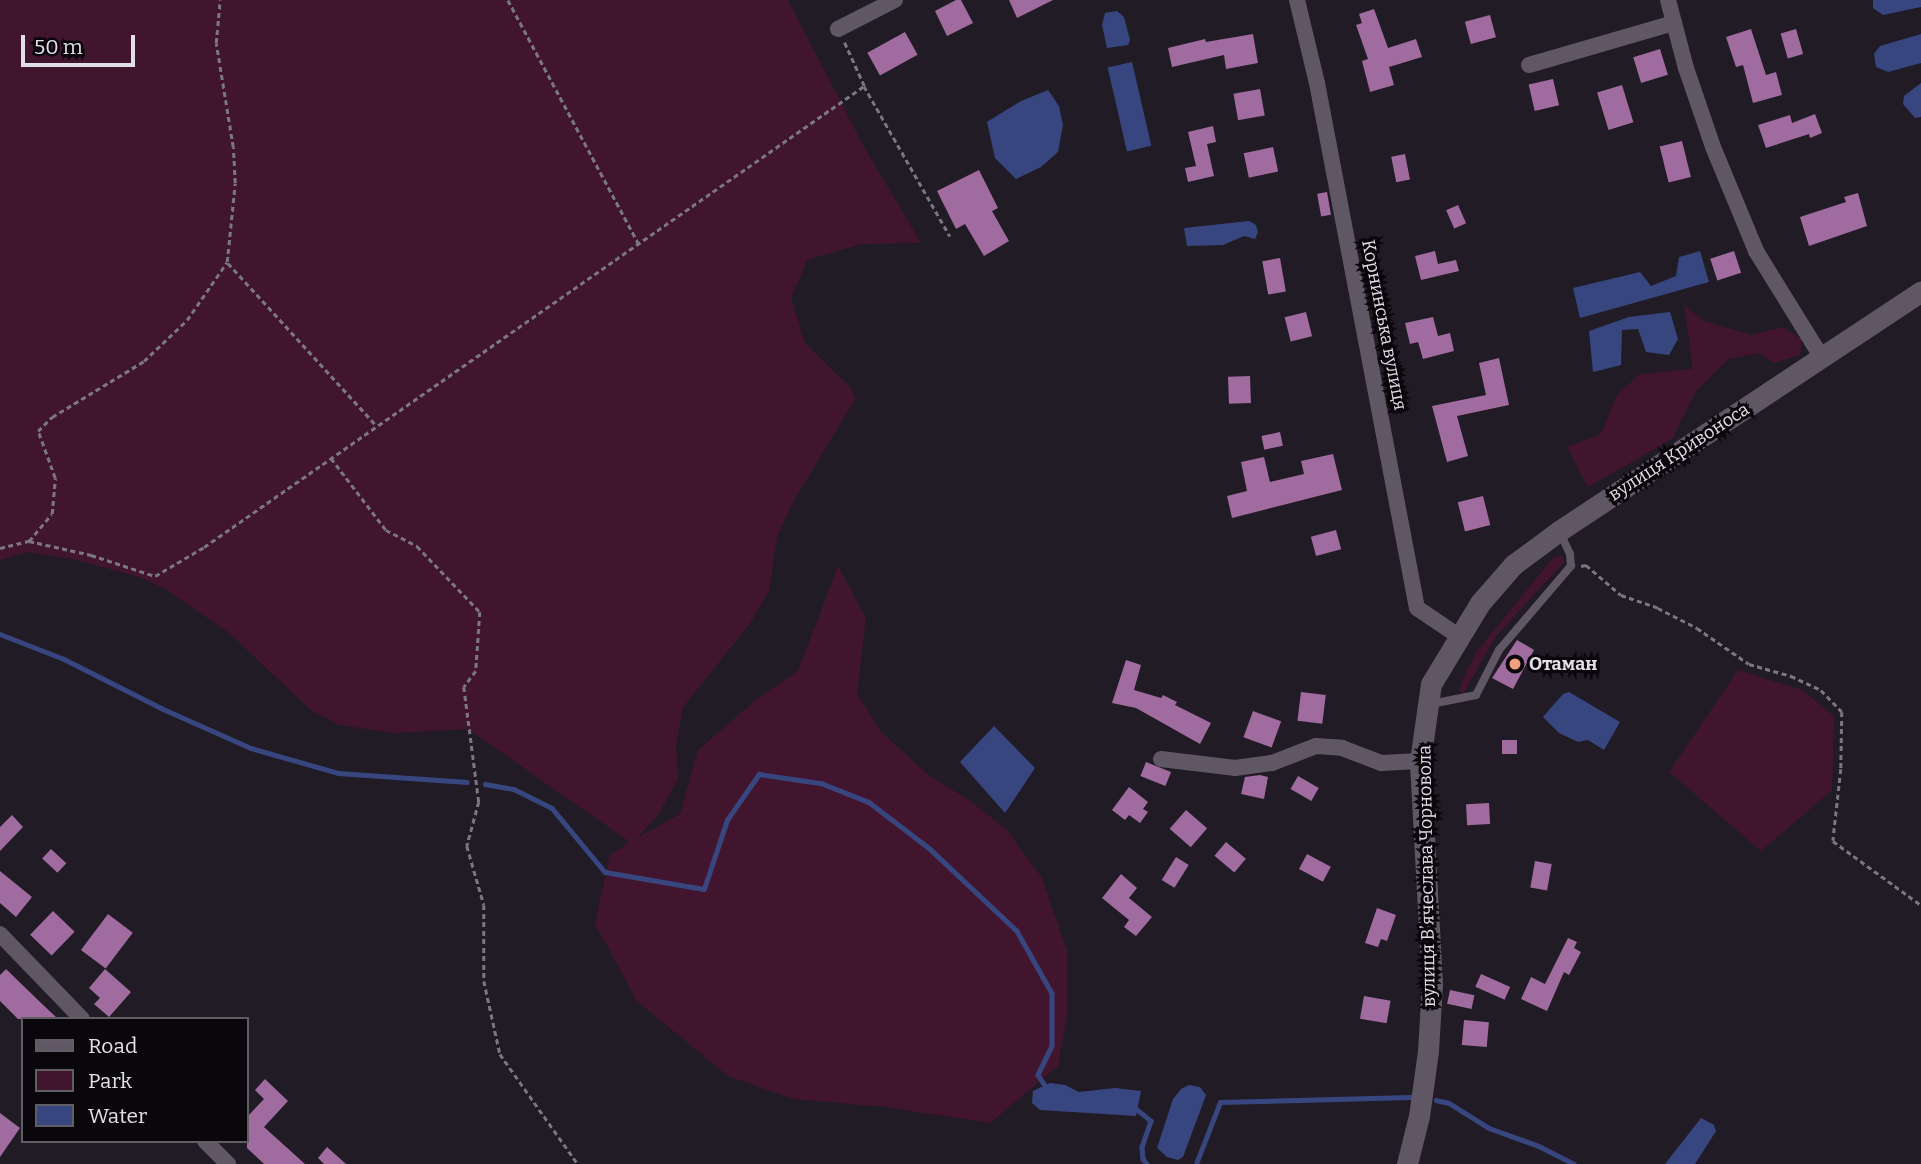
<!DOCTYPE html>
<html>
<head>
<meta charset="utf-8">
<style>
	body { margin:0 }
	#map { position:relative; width:1921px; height:1164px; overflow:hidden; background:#201b25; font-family:Bitter,serif }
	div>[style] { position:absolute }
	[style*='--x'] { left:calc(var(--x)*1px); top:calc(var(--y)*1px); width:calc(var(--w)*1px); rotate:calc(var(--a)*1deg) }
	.green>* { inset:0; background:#42152f }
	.water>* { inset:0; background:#384680; transform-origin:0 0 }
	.stream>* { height:4.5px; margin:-2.25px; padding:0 2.25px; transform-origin:2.25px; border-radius:2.25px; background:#384680 }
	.building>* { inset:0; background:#a06b9e; transform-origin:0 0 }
	.path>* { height:2.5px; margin-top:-1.25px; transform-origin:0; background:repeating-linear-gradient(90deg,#7b7780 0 5px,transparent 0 8.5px) }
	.lane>* { height:8px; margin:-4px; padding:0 4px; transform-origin:4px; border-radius:4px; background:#5f5864 }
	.street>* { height:16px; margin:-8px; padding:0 8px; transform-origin:8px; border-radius:8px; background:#5f5864 }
	.secondary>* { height:21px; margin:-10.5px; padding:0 10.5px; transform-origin:10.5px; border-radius:10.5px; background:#5f5864 }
	.dots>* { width:19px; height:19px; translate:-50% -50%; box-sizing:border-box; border:4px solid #09070b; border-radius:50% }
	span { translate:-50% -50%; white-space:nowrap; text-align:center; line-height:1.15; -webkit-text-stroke:6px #09070b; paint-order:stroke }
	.street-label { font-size:18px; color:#e2dfe6 }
	.poi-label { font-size:18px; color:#e2dfe6; font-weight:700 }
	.left { translate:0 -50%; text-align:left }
	.legend { position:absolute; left:21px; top:1017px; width:228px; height:126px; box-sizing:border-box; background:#09070b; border:2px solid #605d63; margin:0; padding:9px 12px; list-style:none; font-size:21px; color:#e2dfe6 }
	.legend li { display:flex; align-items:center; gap:14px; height:35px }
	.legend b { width:35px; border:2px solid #605d63 }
	.scale { position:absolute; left:21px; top:35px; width:114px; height:32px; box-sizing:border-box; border:4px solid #e2dfe6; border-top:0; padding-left:9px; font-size:21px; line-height:24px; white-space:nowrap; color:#e2dfe6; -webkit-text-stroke:5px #09070b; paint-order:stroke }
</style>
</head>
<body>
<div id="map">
	<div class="green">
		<div style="clip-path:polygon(0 0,788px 0,864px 147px,921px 243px,862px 244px,807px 260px,791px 298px,805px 343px,849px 386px,856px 398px,793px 502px,777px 537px,769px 591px,749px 625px,683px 707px,676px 745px,678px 779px,658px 815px,637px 838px,680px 814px,698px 750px,758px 698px,798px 671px,838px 566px,866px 618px,857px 694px,881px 732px,931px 777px,969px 800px,1007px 830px,1042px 878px,1067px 951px,1067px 1014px,1058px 1066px,990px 1123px,886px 1107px,793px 1099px,728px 1076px,637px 1001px,595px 924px,610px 855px,630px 842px,468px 729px,394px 733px,339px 725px,312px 711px,229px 633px,164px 588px,136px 576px,68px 558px,27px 552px,0 560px)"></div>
		<div style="clip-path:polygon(1684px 305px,1704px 321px,1751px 335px,1782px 327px,1802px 339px,1800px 355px,1773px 363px,1760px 353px,1728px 359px,1696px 391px,1672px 439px,1588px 487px,1567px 447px,1601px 434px,1617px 395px,1640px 374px,1693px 369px)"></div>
		<div style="clip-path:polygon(1561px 555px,1565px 561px,1496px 636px,1463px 694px,1459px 691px,1463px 679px,1477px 651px,1553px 558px)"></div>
		<div style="clip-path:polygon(1738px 670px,1802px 690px,1834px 716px,1832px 790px,1761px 851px,1669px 772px)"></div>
	</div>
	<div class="water">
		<div style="clip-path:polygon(1873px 0,1921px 0,1921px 7px,1883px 15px,1873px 8px)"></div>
		<div style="clip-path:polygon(1117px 11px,1124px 17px,1130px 40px,1128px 45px,1107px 48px,1102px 25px,1105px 13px)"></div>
		<div style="clip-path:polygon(1921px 34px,1921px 63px,1888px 72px,1876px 67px,1874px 54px,1880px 46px)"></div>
		<div style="left:1132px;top:62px;width:86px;height:25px;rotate:77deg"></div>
		<div style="clip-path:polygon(1921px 83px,1921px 117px,1915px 118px,1903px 104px,1904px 96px)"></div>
		<div style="clip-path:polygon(1048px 90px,1059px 106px,1063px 125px,1058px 152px,1041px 167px,1016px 179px,995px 158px,987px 122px,1021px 101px)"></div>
		<div style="clip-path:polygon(1249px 221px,1256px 225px,1258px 232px,1255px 239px,1244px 236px,1223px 245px,1187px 246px,1184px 228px)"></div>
		<div style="clip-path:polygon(1700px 251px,1709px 282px,1580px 318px,1573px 288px,1640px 272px,1651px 286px,1676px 276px,1679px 257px)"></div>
		<div style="clip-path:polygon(1670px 312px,1678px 339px,1669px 355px,1646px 352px,1638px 329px,1622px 330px,1621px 365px,1593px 372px,1589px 331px,1629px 317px)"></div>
		<div style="clip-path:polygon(1569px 692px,1620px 722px,1604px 750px,1588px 740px,1578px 742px,1559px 733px,1543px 717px,1563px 694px)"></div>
		<div style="clip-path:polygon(994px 726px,1035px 768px,1005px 813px,960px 762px)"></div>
		<div style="clip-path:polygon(1050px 1083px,1065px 1085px,1079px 1092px,1115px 1088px,1141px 1091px,1136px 1116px,1040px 1110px,1032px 1103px,1033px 1091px)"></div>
		<div style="clip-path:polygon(1189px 1085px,1200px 1087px,1206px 1095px,1183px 1157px,1178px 1160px,1167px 1157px,1157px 1148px,1173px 1099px,1181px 1089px)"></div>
		<div style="clip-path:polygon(1701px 1118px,1714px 1125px,1716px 1131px,1695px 1164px,1665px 1164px)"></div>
	</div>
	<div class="stream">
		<div style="--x:0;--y:634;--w:69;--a:21.3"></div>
		<div style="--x:64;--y:659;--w:109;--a:26.8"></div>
		<div style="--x:161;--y:708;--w:98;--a:24"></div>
		<div style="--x:251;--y:748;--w:91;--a:16"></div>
		<div style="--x:338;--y:773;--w:129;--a:4"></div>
		<div style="--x:485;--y:784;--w:29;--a:10"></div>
		<div style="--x:514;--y:789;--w:42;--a:26.6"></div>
		<div style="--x:552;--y:808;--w:83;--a:50.4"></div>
		<div style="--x:605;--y:872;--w:100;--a:9.7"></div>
		<div style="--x:704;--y:889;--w:73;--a:-71.6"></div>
		<div style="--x:727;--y:820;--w:56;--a:-55.2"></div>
		<div style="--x:759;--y:774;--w:63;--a:8.3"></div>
		<div style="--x:821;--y:783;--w:52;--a:21.6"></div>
		<div style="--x:869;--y:802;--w:76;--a:37.5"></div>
		<div style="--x:929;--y:848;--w:121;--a:43.3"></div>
		<div style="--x:1017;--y:931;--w:71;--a:60.6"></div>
		<div style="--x:1052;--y:993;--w:53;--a:90"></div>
		<div style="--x:1052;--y:1046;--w:32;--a:116"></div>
		<div style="--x:1038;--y:1075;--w:18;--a:56"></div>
		<div style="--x:1436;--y:1100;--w:13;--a:13"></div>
		<div style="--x:1449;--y:1103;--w:47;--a:32"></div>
		<div style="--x:1489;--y:1128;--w:53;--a:19.8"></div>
		<div style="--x:1539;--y:1146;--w:39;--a:27"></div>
		<div style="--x:1134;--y:1107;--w:22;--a:39"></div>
		<div style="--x:1151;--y:1121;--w:28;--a:109"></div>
		<div style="--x:1142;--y:1147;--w:12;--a:85"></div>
		<div style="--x:1143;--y:1159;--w:6;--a:51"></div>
		<div style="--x:1196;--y:1164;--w:66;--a:-68.8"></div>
		<div style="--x:1220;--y:1102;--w:191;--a:-1.5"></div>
	</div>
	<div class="building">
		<div style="clip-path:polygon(956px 0,961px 0,973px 23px,947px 36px,935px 11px)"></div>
		<div style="clip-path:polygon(1009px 0,1053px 0,1017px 18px)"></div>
		<div style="clip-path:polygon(1374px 9px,1388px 48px,1416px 39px,1422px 57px,1389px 67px,1394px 85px,1370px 92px,1362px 61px,1368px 59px,1356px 25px,1362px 23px,1359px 14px)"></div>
		<div style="left:1490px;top:15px;width:23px;height:26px;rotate:75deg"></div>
		<div style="clip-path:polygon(1751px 29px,1766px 75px,1776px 72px,1782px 95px,1753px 103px,1743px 65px,1736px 67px,1726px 37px)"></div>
		<div style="left:1796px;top:29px;width:26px;height:16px;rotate:74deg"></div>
		<div style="left:905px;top:32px;width:26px;height:43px;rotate:61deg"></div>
		<div style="clip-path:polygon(1253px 34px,1258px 63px,1226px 69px,1224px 55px,1172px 67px,1168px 48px,1205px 39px,1206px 42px)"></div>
		<div style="left:1660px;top:49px;width:27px;height:28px;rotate:73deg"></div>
		<div style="left:1553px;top:79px;width:27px;height:25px;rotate:77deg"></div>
		<div style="left:1622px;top:85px;width:39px;height:26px;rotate:73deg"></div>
		<div style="left:1260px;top:89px;width:27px;height:27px;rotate:80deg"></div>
		<div style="clip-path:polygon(1815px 114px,1822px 133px,1810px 138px,1809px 134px,1766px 148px,1758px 125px,1790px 115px,1792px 123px)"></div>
		<div style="clip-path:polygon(1213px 126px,1216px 142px,1207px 144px,1214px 176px,1188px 182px,1185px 168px,1196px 166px,1188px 132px)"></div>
		<div style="left:1682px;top:141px;width:37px;height:23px;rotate:76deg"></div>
		<div style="left:1273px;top:147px;width:25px;height:30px;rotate:78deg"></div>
		<div style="left:1405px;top:154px;width:26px;height:14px;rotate:79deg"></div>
		<div style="clip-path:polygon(979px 170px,998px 208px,992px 211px,1009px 241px,984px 256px,965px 224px,956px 229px,937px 191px)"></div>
		<div style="left:1327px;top:192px;width:23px;height:10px;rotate:80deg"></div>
		<div style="clip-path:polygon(1858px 193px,1867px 226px,1809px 246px,1800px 217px,1846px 202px,1844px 197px)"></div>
		<div style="left:1458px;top:205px;width:20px;height:13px;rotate:66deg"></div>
		<div style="clip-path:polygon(1435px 251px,1438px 264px,1456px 260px,1459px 271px,1421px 280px,1415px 256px)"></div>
		<div style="left:1734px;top:251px;width:23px;height:25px;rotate:72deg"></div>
		<div style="left:1280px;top:258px;width:34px;height:18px;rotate:80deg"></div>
		<div style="left:1306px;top:312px;width:25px;height:22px;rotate:76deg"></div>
		<div style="clip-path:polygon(1433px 317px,1438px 336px,1450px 333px,1454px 351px,1423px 359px,1418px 342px,1410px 344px,1405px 323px)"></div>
		<div style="clip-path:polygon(1499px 358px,1509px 405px,1457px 416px,1468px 456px,1447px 462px,1432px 406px,1486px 395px,1479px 363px)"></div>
		<div style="left:1250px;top:376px;width:27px;height:22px;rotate:88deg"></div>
		<div style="left:1280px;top:432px;width:14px;height:19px;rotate:78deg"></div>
		<div style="clip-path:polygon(1333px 454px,1342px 490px,1232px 518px,1227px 496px,1247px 491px,1241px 462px,1264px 457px,1270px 482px,1304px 474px,1301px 461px)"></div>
		<div style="left:1483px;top:496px;width:30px;height:26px;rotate:76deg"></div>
		<div style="left:1336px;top:530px;width:20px;height:26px;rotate:75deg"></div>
		<div style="clip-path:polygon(1517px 640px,1534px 650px,1513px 689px,1492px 678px)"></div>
		<div style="clip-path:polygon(1126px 660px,1141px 665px,1134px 690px,1161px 698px,1163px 695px,1177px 702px,1175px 705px,1211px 723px,1200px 744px,1136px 708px,1112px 703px)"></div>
		<div style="left:1301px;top:692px;width:25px;height:29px;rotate:7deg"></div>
		<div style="left:1253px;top:711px;width:30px;height:28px;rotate:20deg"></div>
		<div style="left:1502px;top:740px;width:15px;height:14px"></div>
		<div style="left:1146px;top:762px;width:27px;height:15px;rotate:22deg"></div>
		<div style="clip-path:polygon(1260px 775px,1268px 777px,1264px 799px,1241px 794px,1245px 777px)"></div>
		<div style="left:1298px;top:776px;width:24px;height:15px;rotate:30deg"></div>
		<div style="clip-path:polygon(1129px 787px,1148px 802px,1143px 809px,1148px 812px,1140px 823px,1129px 815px,1125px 820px,1112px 810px)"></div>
		<div style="left:1489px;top:803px;width:21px;height:23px;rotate:87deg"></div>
		<div style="left:1186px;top:810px;width:28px;height:25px;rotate:41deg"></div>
		<div style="clip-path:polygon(12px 815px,23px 827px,0 851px,0 827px)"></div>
		<div style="left:1226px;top:842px;width:26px;height:18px;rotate:40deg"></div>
		<div style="left:51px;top:849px;width:21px;height:13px;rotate:43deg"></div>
		<div style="left:1307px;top:854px;width:27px;height:17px;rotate:28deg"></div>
		<div style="left:1176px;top:857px;width:15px;height:27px;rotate:32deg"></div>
		<div style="left:1535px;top:861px;width:17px;height:27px;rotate:10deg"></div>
		<div style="clip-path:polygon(0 871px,32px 897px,16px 917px,0 903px)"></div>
		<div style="clip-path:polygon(1121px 874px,1137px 888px,1129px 898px,1152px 917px,1136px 936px,1124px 927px,1129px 920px,1102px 898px)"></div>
		<div style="clip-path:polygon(1377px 908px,1396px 915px,1387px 941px,1381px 939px,1378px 947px,1365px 943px)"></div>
		<div style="left:53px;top:911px;width:30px;height:33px;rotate:44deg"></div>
		<div style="left:108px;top:914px;width:31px;height:45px;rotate:37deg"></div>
		<div style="clip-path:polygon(1568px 938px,1577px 942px,1574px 948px,1581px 952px,1569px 975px,1564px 972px,1547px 1011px,1521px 999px,1531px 977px,1545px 984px)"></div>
		<div style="clip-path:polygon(6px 969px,39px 1001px,58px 1019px,18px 1019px,0 1001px,0 975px)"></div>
		<div style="clip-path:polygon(105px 969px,131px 992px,109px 1017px,94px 1004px,100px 998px,89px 988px)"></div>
		<div style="left:1481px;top:974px;width:32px;height:14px;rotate:24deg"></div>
		<div style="left:1450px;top:990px;width:25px;height:14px;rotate:12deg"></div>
		<div style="left:1364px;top:996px;width:27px;height:23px;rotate:10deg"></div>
		<div style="left:1464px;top:1020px;width:25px;height:25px;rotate:5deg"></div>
		<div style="clip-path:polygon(265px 1079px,288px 1101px,264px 1127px,305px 1164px,264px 1164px,247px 1148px,247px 1117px,264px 1099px,255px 1090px)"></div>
		<div style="clip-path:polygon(0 1113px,20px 1128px,0 1157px)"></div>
		<div style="clip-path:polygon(327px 1147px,346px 1164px,324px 1164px,318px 1158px)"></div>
	</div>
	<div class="path">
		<div style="--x:508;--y:0;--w:277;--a:61.8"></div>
		<div style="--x:864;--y:86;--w:173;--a:60.2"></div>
		<div style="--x:228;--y:263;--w:221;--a:47.6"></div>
		<div style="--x:331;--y:458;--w:91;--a:52.6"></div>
		<div style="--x:386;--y:530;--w:35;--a:27"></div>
		<div style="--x:417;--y:546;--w:91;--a:46.3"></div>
		<div style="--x:480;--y:612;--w:59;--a:93.9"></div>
		<div style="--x:476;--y:671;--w:20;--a:127"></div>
		<div style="--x:464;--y:687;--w:116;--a:82.6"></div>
		<div style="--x:479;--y:802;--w:46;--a:105.3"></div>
		<div style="--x:467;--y:846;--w:61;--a:73.9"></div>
		<div style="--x:484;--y:905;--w:76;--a:90"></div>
		<div style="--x:484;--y:981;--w:75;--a:77.6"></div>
		<div style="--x:500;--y:1054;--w:135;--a:54.7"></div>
		<div style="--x:29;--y:541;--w:35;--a:-50"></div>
		<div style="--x:52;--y:514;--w:36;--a:-85"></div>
		<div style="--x:55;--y:478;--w:50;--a:-109.9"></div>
		<div style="--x:38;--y:431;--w:20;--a:-45"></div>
		<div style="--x:52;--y:417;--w:108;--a:-31.3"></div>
		<div style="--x:144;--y:361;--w:59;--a:-43.6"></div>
		<div style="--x:187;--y:320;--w:70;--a:-55.4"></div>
		<div style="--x:227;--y:262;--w:79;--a:-84.2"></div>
		<div style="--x:235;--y:183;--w:36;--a:-93"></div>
		<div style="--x:233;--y:147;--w:105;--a:-99.3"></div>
		<div style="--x:216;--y:43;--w:43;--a:-84.7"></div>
		<div style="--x:0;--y:548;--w:30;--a:-14"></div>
		<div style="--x:29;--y:541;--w:64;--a:12.7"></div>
		<div style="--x:91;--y:555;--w:67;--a:18.2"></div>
		<div style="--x:155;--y:576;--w:57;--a:-30.6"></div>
		<div style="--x:204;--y:547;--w:805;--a:-34.93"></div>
		<div style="--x:864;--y:86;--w:48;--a:-114.4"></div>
		<div style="--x:1581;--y:566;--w:5;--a:-11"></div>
		<div style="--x:1586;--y:565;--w:46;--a:40.6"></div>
		<div style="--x:1621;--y:595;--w:39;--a:19"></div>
		<div style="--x:1658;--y:608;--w:44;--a:27.1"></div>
		<div style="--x:1697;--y:628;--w:63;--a:34.7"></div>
		<div style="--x:1749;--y:664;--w:44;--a:15.9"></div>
		<div style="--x:1791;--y:676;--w:33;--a:25"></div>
		<div style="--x:1821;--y:690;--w:30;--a:46"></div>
		<div style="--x:1842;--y:712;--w:57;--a:91"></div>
		<div style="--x:1841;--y:769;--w:72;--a:96.3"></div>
		<div style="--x:1833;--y:841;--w:109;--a:36"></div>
	</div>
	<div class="lane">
		<div style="--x:1431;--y:704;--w:46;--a:-11.3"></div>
		<div style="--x:1476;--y:695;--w:51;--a:-62.9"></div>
		<div style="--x:1499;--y:650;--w:111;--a:-49.4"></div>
		<div style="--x:1571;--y:566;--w:12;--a:-95"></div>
		<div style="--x:1570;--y:554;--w:23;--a:-115"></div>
	</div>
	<div class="street">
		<div style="--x:1297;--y:0;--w:85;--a:76.5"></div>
		<div style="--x:1317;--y:83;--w:534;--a:79.22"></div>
		<div style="--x:1417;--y:608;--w:52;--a:34"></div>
		<div style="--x:1668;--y:0;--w:70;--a:75.2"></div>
		<div style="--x:1686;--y:68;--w:83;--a:71.1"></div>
		<div style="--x:1713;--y:147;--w:113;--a:67.5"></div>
		<div style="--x:1756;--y:251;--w:126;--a:58.3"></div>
		<div style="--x:838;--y:29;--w:64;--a:-27"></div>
		<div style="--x:1529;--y:65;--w:151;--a:-16.2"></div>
		<div style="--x:1161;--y:759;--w:75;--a:6.9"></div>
		<div style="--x:1235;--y:768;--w:37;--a:-8"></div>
		<div style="--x:1272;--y:763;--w:47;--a:-21.1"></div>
		<div style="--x:1316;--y:746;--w:26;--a:4"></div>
		<div style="--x:1342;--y:748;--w:42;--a:21"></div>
		<div style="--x:1381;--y:763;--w:39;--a:-3"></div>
		<div style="--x:0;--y:934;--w:118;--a:46"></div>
		<div style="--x:205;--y:1141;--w:33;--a:45"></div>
	</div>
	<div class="secondary">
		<div style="--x:1407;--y:1164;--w:49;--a:-76"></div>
		<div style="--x:1419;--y:1116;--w:66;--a:-82.1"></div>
		<div style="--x:1428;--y:1051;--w:67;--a:-86.6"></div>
		<div style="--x:1432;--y:984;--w:223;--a:-93.1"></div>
		<div style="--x:1420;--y:761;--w:78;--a:-81.9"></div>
		<div style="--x:1431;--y:684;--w:95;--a:-58.8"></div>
		<div style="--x:1480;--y:603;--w:50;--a:-49"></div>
		<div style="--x:1513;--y:565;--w:57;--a:-36.5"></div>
		<div style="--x:1559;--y:531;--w:434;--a:-33.5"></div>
	</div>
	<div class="dots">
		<div style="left:1515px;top:664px;background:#f1a17d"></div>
	</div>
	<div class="street-label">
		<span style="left:1384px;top:325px;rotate:79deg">Корнинська вулиця</span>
		<span style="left:1679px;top:452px;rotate:-33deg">вулиця Кривоноса</span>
		<span style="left:1427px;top:876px;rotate:-91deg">вулиця Вʼячеслава Чорновола</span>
	</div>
	<div class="poi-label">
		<span class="left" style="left:1529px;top:664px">Отаман</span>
	</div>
	<ul class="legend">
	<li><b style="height:9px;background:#5f5864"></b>Road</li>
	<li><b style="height:19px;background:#42152f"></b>Park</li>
	<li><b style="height:19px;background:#384680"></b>Water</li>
	</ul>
	<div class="scale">50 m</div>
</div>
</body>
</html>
